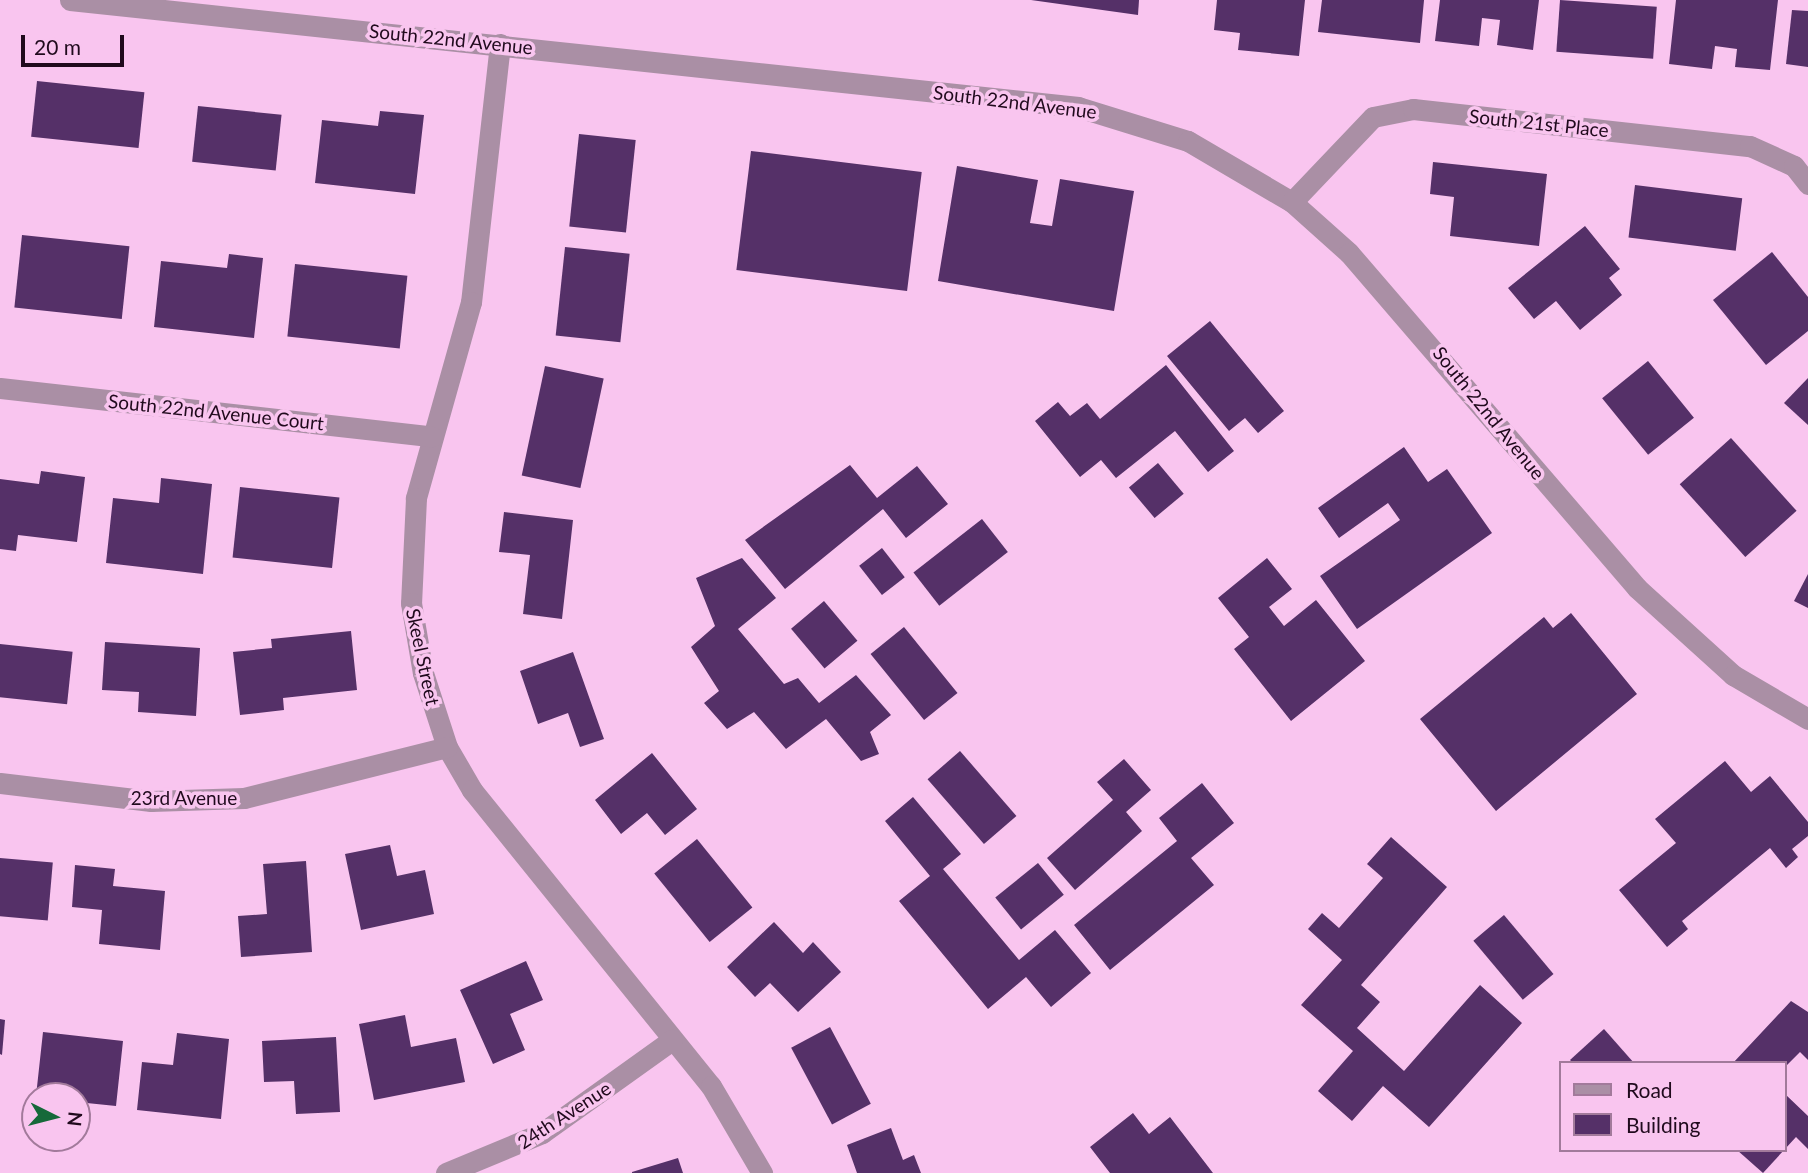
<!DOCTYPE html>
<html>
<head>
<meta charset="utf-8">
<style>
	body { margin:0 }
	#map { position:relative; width:1808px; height:1173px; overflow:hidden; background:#f9c5ef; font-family:Lato,sans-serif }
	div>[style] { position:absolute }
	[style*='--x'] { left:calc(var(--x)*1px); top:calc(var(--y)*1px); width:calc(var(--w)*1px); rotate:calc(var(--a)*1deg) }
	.building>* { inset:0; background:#553068; transform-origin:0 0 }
	.street>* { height:21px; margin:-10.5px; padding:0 10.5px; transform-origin:10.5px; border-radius:10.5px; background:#aa8fa5 }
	span { translate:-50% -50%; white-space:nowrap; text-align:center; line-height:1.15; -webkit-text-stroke:7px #f9c5ef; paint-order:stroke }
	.street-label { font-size:19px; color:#200a1d }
	.legend { position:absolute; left:1559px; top:1061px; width:228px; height:91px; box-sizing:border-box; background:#f9c5ef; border:2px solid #a27a9b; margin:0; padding:9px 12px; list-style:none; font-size:21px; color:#200a1d }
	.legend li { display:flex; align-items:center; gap:14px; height:35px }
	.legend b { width:35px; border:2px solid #a27a9b }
	.north { position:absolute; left:21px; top:1082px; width:70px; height:70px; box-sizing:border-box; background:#f9c5ef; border:2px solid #a27a9b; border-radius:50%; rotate:96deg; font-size:19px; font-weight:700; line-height:28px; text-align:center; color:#200a1d }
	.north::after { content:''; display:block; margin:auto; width:24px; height:32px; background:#16693a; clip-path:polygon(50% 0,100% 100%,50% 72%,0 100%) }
	.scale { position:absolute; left:21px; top:35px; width:103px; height:32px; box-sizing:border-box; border:4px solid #200a1d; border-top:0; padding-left:9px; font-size:21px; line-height:24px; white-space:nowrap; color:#200a1d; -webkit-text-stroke:5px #f9c5ef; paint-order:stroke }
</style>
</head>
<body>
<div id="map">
	<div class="building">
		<div style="clip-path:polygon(1031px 0,1139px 0,1138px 15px)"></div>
		<div style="clip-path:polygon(1217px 0,1305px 0,1299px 56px,1238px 50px,1240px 33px,1214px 30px)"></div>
		<div style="clip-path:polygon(1322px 0,1424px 0,1420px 43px,1318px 32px)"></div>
		<div style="clip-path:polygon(1440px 0,1539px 0,1533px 50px,1497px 45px,1500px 20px,1482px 18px,1479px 46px,1435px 41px)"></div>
		<div style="left:1560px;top:0;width:97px;height:52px;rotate:4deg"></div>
		<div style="clip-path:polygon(1676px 0,1778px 0,1770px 70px,1735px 67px,1737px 49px,1715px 46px,1712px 69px,1669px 64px)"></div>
		<div style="clip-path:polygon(1792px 10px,1808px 11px,1808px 67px,1786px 64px)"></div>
		<div style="left:37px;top:81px;width:108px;height:56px;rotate:6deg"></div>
		<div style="left:198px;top:106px;width:84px;height:56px;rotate:6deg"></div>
		<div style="clip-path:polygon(380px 111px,424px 115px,415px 194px,315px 183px,322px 120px,378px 126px)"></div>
		<div style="left:579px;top:134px;width:57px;height:93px;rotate:6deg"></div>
		<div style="left:751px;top:151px;width:172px;height:120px;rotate:7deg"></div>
		<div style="clip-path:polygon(1433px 162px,1547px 174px,1539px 246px,1450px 236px,1454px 197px,1430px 194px)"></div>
		<div style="clip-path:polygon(957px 166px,1038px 180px,1030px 223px,1052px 226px,1060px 179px,1134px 191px,1114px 311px,938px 281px)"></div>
		<div style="left:1635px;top:185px;width:108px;height:53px;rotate:7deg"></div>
		<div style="clip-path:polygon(1585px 226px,1620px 269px,1609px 278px,1622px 295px,1580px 330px,1556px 301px,1534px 319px,1508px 288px)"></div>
		<div style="left:22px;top:235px;width:108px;height:73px;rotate:6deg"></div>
		<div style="left:565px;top:247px;width:65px;height:89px;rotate:6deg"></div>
		<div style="clip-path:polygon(1772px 252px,1808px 297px,1808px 331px,1766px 365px,1713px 300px)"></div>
		<div style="clip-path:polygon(229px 254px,263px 258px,254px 338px,154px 327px,161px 261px,227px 268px)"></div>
		<div style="left:295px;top:264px;width:113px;height:73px;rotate:6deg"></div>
		<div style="clip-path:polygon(1210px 321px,1284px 411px,1258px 433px,1245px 418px,1229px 431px,1167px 356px)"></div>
		<div style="left:1648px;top:361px;width:73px;height:59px;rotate:51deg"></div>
		<div style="clip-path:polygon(1166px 365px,1234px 451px,1208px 472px,1175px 431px,1116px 478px,1101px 460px,1080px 477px,1035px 421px,1058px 402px,1070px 416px,1087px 403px,1100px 419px)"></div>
		<div style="left:545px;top:366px;width:60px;height:112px;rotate:12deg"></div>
		<div style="clip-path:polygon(1808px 378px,1808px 425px,1784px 403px)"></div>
		<div style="left:1731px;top:438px;width:98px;height:69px;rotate:48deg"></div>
		<div style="clip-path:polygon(1404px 447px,1428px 482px,1447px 469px,1492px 533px,1357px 629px,1320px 576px,1400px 520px,1388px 503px,1339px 538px,1318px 508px)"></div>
		<div style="left:1158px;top:463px;width:40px;height:38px;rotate:50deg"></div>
		<div style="clip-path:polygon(850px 465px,877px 498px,917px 466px,948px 504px,906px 538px,883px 509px,785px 589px,745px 540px)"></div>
		<div style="clip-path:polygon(41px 471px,85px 477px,77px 542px,18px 535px,16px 551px,0 549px,0 479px,39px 484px)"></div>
		<div style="clip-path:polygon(161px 478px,212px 484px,203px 574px,106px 563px,113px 498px,159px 503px)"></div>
		<div style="left:240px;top:487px;width:100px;height:71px;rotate:6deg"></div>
		<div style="clip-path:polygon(504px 512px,573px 520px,562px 619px,523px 614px,530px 555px,499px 552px)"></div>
		<div style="left:982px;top:519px;width:42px;height:87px;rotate:52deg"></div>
		<div style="left:882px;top:548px;width:37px;height:29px;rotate:52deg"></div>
		<div style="clip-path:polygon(742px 558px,776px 598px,738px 629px,784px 684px,798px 678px,819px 703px,856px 675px,891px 715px,870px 732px,879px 754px,861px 761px,826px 719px,786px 749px,754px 712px,727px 729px,704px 703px,719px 691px,691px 647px,715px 626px,696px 578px)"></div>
		<div style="clip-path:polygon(1267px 558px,1292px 589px,1269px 607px,1284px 626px,1316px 600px,1365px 661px,1291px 721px,1234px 649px,1249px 637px,1218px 598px)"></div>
		<div style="clip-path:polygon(1808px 574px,1808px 608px,1794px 601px)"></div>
		<div style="left:824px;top:601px;width:52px;height:43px;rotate:50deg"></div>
		<div style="clip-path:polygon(1571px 613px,1637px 694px,1496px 811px,1420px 719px,1544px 617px,1553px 628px)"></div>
		<div style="left:904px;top:627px;width:85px;height:43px;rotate:51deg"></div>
		<div style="clip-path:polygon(351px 631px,357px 690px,283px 698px,284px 710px,240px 715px,233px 652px,272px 648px,271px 639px)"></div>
		<div style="clip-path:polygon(105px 642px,200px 648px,196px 716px,138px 712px,139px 692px,102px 690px)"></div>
		<div style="left:0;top:644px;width:73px;height:53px;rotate:6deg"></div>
		<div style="clip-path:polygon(573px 652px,604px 739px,580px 747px,568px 713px,538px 724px,520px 671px)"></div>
		<div style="left:960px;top:751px;width:86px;height:43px;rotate:49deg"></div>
		<div style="clip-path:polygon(652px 753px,697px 809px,665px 835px,647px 813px,621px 834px,595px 800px)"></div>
		<div style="clip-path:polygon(1124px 759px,1151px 790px,1126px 812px,1142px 831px,1075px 890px,1047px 858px,1113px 800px,1097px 782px)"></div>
		<div style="clip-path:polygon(1725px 761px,1751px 792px,1770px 776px,1808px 822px,1808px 836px,1792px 849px,1798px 857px,1786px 868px,1770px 848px,1682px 921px,1688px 929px,1667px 947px,1619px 890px,1676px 843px,1655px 819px)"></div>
		<div style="clip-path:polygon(1202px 783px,1234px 823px,1191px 858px,1214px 885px,1110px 970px,1074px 925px,1177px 841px,1159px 818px)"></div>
		<div style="clip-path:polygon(913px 797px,961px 854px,943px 869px,1019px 960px,1055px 930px,1091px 973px,1051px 1007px,1026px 977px,988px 1009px,899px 901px,930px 876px,885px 821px)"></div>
		<div style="clip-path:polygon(1391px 837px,1447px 887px,1361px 985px,1380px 1002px,1357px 1028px,1404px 1071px,1480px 985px,1522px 1023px,1429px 1127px,1383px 1086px,1352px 1121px,1318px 1091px,1353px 1051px,1301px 1005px,1342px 960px,1308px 929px,1322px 913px,1339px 928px,1383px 878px,1367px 864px)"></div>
		<div style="left:697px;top:839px;width:88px;height:55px;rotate:51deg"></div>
		<div style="clip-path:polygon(390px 845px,397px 876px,425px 870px,434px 914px,361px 930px,345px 854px)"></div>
		<div style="left:0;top:858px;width:53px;height:58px;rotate:5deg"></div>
		<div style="clip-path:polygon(306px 861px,312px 952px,241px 957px,238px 916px,267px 914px,263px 864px)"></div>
		<div style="left:1038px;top:863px;width:41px;height:55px;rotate:51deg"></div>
		<div style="clip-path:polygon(75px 865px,115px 869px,113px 886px,165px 891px,160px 950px,99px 944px,102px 910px,72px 907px)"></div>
		<div style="left:1504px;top:915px;width:77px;height:40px;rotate:50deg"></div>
		<div style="clip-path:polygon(774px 922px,803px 953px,813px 942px,841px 972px,798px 1012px,770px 983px,755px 997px,727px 967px)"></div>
		<div style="clip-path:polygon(526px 961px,543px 1000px,510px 1014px,525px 1050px,493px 1064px,460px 990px)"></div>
		<div style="clip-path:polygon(1791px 1001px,1808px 1012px,1808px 1060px,1800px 1052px,1785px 1067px,1733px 1063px)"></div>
		<div style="clip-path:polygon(405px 1015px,411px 1047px,456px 1038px,465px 1082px,374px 1100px,359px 1024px)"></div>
		<div style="clip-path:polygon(0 1019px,5px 1020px,2px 1055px,0 1054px)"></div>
		<div style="left:830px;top:1027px;width:87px;height:44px;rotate:62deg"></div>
		<div style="clip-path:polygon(1604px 1029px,1634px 1063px,1573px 1063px,1570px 1060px)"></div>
		<div style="clip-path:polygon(43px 1032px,123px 1041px,116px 1106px,77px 1102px,77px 1096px,36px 1096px)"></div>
		<div style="clip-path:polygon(177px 1033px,229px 1039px,221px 1119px,137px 1110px,142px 1062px,173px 1065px)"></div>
		<div style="clip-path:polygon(336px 1037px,340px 1112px,296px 1114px,294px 1081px,264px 1082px,262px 1041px)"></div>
		<div style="clip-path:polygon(1785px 1094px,1808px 1116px,1808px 1149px,1796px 1137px,1785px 1149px)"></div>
		<div style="clip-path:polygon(1133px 1113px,1149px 1134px,1170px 1117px,1213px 1173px,1110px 1173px,1090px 1147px)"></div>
		<div style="clip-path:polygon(891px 1128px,903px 1160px,914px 1155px,921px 1173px,857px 1173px,847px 1145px)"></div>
		<div style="clip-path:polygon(1737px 1150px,1784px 1150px,1763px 1173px)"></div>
		<div style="clip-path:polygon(678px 1158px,683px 1173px,632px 1173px,632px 1172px)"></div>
	</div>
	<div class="street">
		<div style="--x:70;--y:0;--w:1014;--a:6.06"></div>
		<div style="--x:1078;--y:107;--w:115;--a:17.2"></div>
		<div style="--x:1188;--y:141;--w:121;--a:30.4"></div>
		<div style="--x:1292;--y:202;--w:76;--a:41.8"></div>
		<div style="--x:1349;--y:253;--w:442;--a:49.3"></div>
		<div style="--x:1637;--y:588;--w:130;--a:42.2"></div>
		<div style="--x:1733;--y:675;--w:87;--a:30.4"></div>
		<div style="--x:500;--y:44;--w:260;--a:96.4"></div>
		<div style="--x:471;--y:302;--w:204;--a:105.7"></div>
		<div style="--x:416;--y:498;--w:105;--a:92.7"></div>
		<div style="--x:411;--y:603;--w:71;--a:80.3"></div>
		<div style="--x:423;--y:673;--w:78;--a:72"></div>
		<div style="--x:447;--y:747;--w:50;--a:59.8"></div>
		<div style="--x:472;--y:790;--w:380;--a:51.1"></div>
		<div style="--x:711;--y:1086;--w:101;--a:59.6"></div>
		<div style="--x:1292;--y:202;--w:117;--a:-46.4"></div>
		<div style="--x:1373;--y:117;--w:41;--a:-11.3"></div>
		<div style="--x:1413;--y:109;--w:339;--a:6.3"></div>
		<div style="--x:1750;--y:146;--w:48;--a:24.4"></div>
		<div style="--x:1794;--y:166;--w:23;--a:52"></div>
		<div style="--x:0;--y:388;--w:434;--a:6.4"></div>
		<div style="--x:0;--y:783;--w:152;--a:6.8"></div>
		<div style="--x:151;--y:801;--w:93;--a:-1.8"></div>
		<div style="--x:244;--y:798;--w:209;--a:-14.1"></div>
		<div style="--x:446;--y:1173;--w:104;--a:-22.6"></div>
		<div style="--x:542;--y:1133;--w:160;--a:-35.6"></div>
	</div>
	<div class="street-label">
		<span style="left:451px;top:39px;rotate:6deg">South 22nd Avenue</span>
		<span style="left:1015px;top:102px;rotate:7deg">South 22nd Avenue</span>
		<span style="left:1539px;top:123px;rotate:6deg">South 21st Place</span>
		<span style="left:216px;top:412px;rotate:6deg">South 22nd Avenue Court</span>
		<span style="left:1489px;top:413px;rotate:51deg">South 22nd Avenue</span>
		<span style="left:423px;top:657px;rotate:78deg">Skeel Street</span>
		<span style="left:184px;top:798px">23rd Avenue</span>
		<span style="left:564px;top:1115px;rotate:-33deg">24th Avenue</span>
	</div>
	<ul class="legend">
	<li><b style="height:9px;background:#aa8fa5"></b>Road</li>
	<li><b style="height:19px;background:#553068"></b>Building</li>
	</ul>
	<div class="north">N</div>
	<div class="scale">20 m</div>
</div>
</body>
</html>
